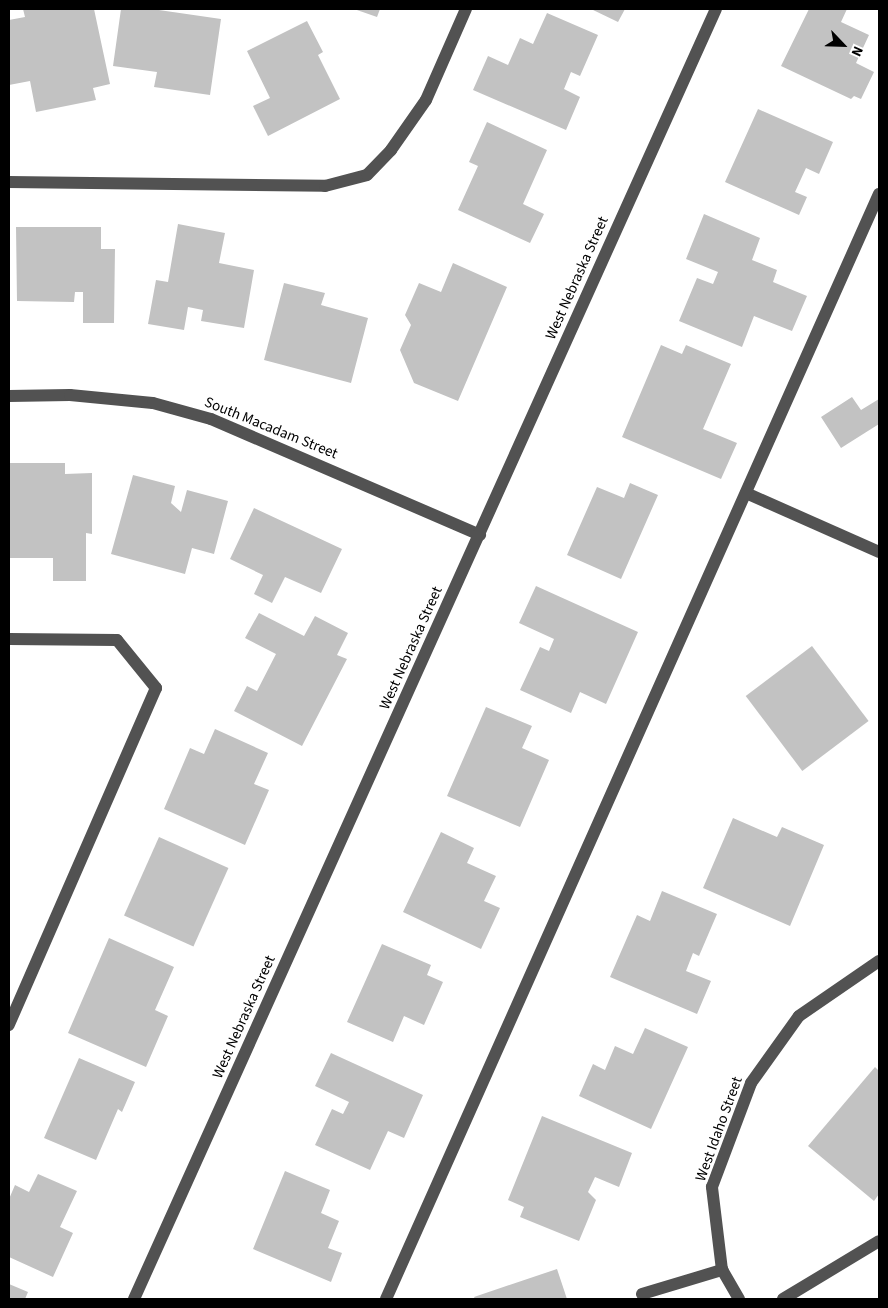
<!DOCTYPE html>
<html>
<head>
<meta charset="utf-8">
<style>
	body { margin:0 }
	#map { position:relative; width:888px; height:1308px; overflow:hidden; background:#fff; font-family:"Source Sans 3",sans-serif }
	div>[style] { position:absolute }
	[style*='--x'] { left:calc(var(--x)*1px); top:calc(var(--y)*1px); width:calc(var(--w)*1px); rotate:calc(var(--a)*1deg) }
	.building>* { inset:0; background:#c2c2c2; transform-origin:0 0 }
	.minor>* { height:12px; margin:-6px; padding:0 6px; transform-origin:6px; border-radius:6px; background:#525252 }
	span { translate:-50% -50%; white-space:nowrap; text-align:center; line-height:1.15; -webkit-text-stroke:5px #fff; paint-order:stroke }
	.street-label { font-size:15px; color:#000 }
	.frame { position:absolute; inset:0; border:10px solid #000; pointer-events:none }
	.north { position:absolute; left:818px; top:20px; width:50px; height:50px; -webkit-text-stroke:4px #fff; paint-order:stroke; rotate:114deg; font-size:14px; font-weight:700; line-height:20px; text-align:center; color:#000 }
	.north::after { content:''; display:block; margin:auto; width:18px; height:22px; background:#000; clip-path:polygon(50% 0,100% 100%,50% 72%,0 100%) }
</style>
</head>
<body>
<div id="map">
	<div class="building">
		<div style="clip-path:polygon(23px 9px,94px 9px,110px 84px,93px 88px,96px 100px,36px 112px,30px 81px,9px 85px,9px 20px,25px 17px)"></div>
		<div style="clip-path:polygon(121px 9px,152px 9px,221px 19px,210px 95px,154px 87px,157px 72px,113px 66px)"></div>
		<div style="clip-path:polygon(354px 9px,380px 9px,377px 17px)"></div>
		<div style="clip-path:polygon(591px 9px,625px 9px,618px 22px)"></div>
		<div style="clip-path:polygon(809px 9px,847px 9px,841px 22px,869px 35px,856px 63px,874px 72px,861px 99px,854px 96px,851px 99px,781px 66px)"></div>
		<div style="clip-path:polygon(547px 13px,598px 35px,580px 76px,571px 72px,564px 89px,580px 97px,566px 130px,473px 90px,488px 56px,508px 65px,520px 38px,533px 44px)"></div>
		<div style="clip-path:polygon(307px 21px,323px 52px,318px 55px,340px 99px,268px 136px,253px 106px,270px 98px,247px 51px)"></div>
		<div style="clip-path:polygon(758px 109px,833px 142px,819px 174px,806px 168px,795px 192px,807px 197px,799px 215px,725px 182px)"></div>
		<div style="clip-path:polygon(487px 122px,547px 150px,523px 204px,544px 214px,530px 243px,458px 210px,478px 166px,469px 162px)"></div>
		<div style="clip-path:polygon(704px 214px,760px 238px,752px 260px,777px 270px,773px 282px,807px 296px,792px 331px,754px 316px,742px 347px,679px 321px,697px 278px,713px 284px,718px 272px,686px 259px)"></div>
		<div style="clip-path:polygon(178px 224px,225px 233px,219px 263px,254px 270px,244px 328px,201px 321px,203px 310px,188px 307px,184px 330px,148px 324px,156px 280px,168px 282px)"></div>
		<div style="clip-path:polygon(16px 227px,101px 227px,101px 249px,115px 249px,114px 323px,83px 323px,83px 292px,75px 292px,74px 302px,17px 301px)"></div>
		<div style="clip-path:polygon(453px 263px,507px 287px,458px 401px,414px 383px,400px 350px,411px 325px,405px 315px,419px 283px,441px 292px)"></div>
		<div style="clip-path:polygon(284px 283px,325px 293px,321px 305px,368px 318px,351px 383px,264px 360px)"></div>
		<div style="clip-path:polygon(661px 345px,682px 354px,686px 345px,731px 364px,703px 429px,737px 443px,721px 479px,622px 437px)"></div>
		<div style="clip-path:polygon(852px 397px,861px 410px,879px 399px,879px 424px,841px 448px,821px 417px)"></div>
		<div style="clip-path:polygon(9px 463px,65px 463px,65px 474px,92px 473px,92px 534px,86px 533px,86px 581px,53px 581px,53px 558px,9px 558px)"></div>
		<div style="clip-path:polygon(133px 475px,175px 486px,171px 503px,181px 512px,187px 490px,228px 501px,214px 554px,192px 548px,185px 574px,111px 554px)"></div>
		<div style="clip-path:polygon(630px 483px,658px 495px,621px 579px,567px 555px,597px 487px,624px 498px)"></div>
		<div style="clip-path:polygon(254px 508px,342px 549px,321px 593px,285px 577px,272px 603px,254px 594px,263px 575px,230px 559px)"></div>
		<div style="clip-path:polygon(536px 586px,638px 632px,606px 704px,580px 692px,571px 713px,520px 690px,540px 647px,549px 651px,554px 639px,519px 623px)"></div>
		<div style="clip-path:polygon(259px 613px,304px 636px,315px 616px,348px 633px,337px 655px,347px 659px,302px 746px,234px 711px,247px 686px,257px 691px,276px 654px,245px 638px)"></div>
		<div style="left:812px;top:646px;width:94px;height:83px;rotate:53deg"></div>
		<div style="clip-path:polygon(486px 707px,532px 726px,522px 748px,549px 760px,520px 827px,447px 796px)"></div>
		<div style="clip-path:polygon(215px 729px,268px 753px,254px 784px,269px 790px,245px 845px,164px 809px,190px 748px,204px 754px)"></div>
		<div style="clip-path:polygon(733px 818px,777px 837px,782px 827px,824px 845px,790px 926px,703px 888px)"></div>
		<div style="clip-path:polygon(441px 832px,474px 848px,467px 863px,496px 876px,484px 901px,500px 908px,481px 949px,403px 912px)"></div>
		<div style="left:159px;top:837px;width:76px;height:86px;rotate:24deg"></div>
		<div style="clip-path:polygon(662px 891px,717px 914px,699px 956px,693px 953px,686px 971px,711px 981px,697px 1014px,610px 977px,637px 915px,650px 921px)"></div>
		<div style="clip-path:polygon(109px 938px,174px 967px,155px 1010px,168px 1016px,146px 1067px,68px 1033px)"></div>
		<div style="clip-path:polygon(382px 944px,431px 965px,427px 975px,443px 982px,424px 1025px,404px 1016px,393px 1042px,347px 1022px)"></div>
		<div style="clip-path:polygon(645px 1028px,688px 1047px,651px 1129px,579px 1096px,593px 1064px,605px 1070px,615px 1046px,633px 1054px)"></div>
		<div style="clip-path:polygon(331px 1053px,423px 1095px,404px 1138px,388px 1131px,370px 1170px,315px 1145px,332px 1109px,343px 1114px,349px 1102px,315px 1086px)"></div>
		<div style="clip-path:polygon(79px 1058px,135px 1082px,122px 1112px,118px 1109px,96px 1160px,44px 1138px)"></div>
		<div style="clip-path:polygon(875px 1067px,879px 1071px,879px 1194px,874px 1201px,808px 1146px)"></div>
		<div style="clip-path:polygon(542px 1116px,632px 1153px,619px 1187px,595px 1177px,588px 1192px,596px 1200px,579px 1241px,520px 1217px,524px 1207px,508px 1200px)"></div>
		<div style="clip-path:polygon(285px 1171px,330px 1190px,321px 1213px,339px 1221px,328px 1248px,342px 1253px,331px 1282px,253px 1249px)"></div>
		<div style="clip-path:polygon(38px 1174px,77px 1191px,60px 1227px,73px 1233px,53px 1277px,9px 1257px,9px 1199px,15px 1185px,29px 1192px)"></div>
		<div style="clip-path:polygon(557px 1269px,567px 1299px,475px 1299px,474px 1297px)"></div>
		<div style="clip-path:polygon(9px 1284px,28px 1292px,25px 1299px,9px 1299px)"></div>
	</div>
	<div class="minor">
		<div style="--x:9;--y:182;--w:316;--a:0.7"></div>
		<div style="--x:325;--y:186;--w:43;--a:-14.7"></div>
		<div style="--x:367;--y:175;--w:35;--a:-46"></div>
		<div style="--x:391;--y:150;--w:61;--a:-55"></div>
		<div style="--x:426;--y:100;--w:99;--a:-66.3"></div>
		<div style="--x:9;--y:396;--w:61;--a:-0.9"></div>
		<div style="--x:70;--y:395;--w:83;--a:5.5"></div>
		<div style="--x:153;--y:403;--w:60;--a:15.4"></div>
		<div style="--x:211;--y:419;--w:293;--a:23.3"></div>
		<div style="--x:746;--y:493;--w:145;--a:23.9"></div>
		<div style="--x:9;--y:639;--w:108;--a:0.5"></div>
		<div style="--x:117;--y:640;--w:62;--a:50.9"></div>
		<div style="--x:156;--y:688;--w:368;--a:113.6"></div>
		<div style="--x:642;--y:1294;--w:84;--a:-16.7"></div>
		<div style="--x:134;--y:1299;--w:1415;--a:-65.72"></div>
		<div style="--x:386;--y:1299;--w:1210;--a:-65.96"></div>
		<div style="--x:739;--y:1299;--w:34;--a:-120"></div>
		<div style="--x:722;--y:1270;--w:84;--a:-96.9"></div>
		<div style="--x:712;--y:1187;--w:111;--a:-69.4"></div>
		<div style="--x:751;--y:1083;--w:82;--a:-54.4"></div>
		<div style="--x:799;--y:1016;--w:97;--a:-34.5"></div>
		<div style="--x:783;--y:1299;--w:112;--a:-31.1"></div>
	</div>
	<div class="street-label">
		<span style="left:577px;top:278px;rotate:-66deg">West Nebraska Street</span>
		<span style="left:271px;top:428px;rotate:22deg">South Macadam Street</span>
		<span style="left:411px;top:648px;rotate:-66deg">West Nebraska Street</span>
		<span style="left:244px;top:1017px;rotate:-66deg">West Nebraska Street</span>
		<span style="left:719px;top:1129px;rotate:-70deg">West Idaho Street</span>
	</div>
	<div class="frame"></div>
	<div class="north">N</div>
</div>
</body>
</html>
